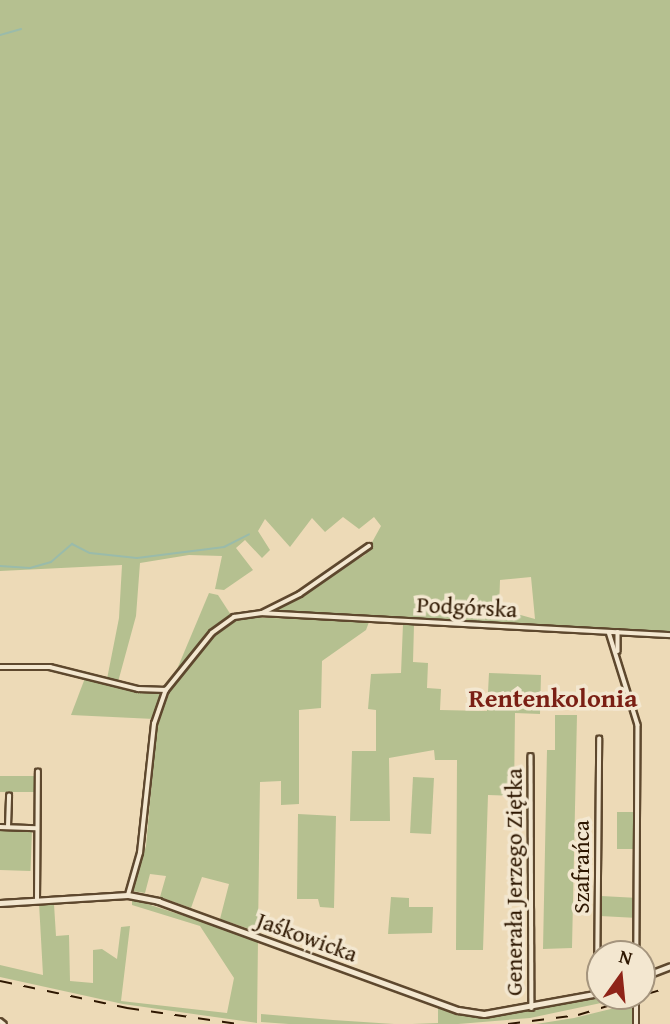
<!DOCTYPE html>
<html>
<head>
<meta charset="utf-8">
<style>
	body { margin:0 }
	#map { position:relative; width:670px; height:1024px; overflow:hidden; background:#eddab7; font-family:"Gentium Book Plus",serif }
	div>[style] { position:absolute }
	[style*='--x'] { left:calc(var(--x)*1px); top:calc(var(--y)*1px); width:calc(var(--w)*1px); rotate:calc(var(--a)*1deg) }
	.green>* { inset:0; background:#b5c090; transform-origin:0 0 }
	.stream>* { height:2px; margin:-1px; padding:0 1px; transform-origin:1px; border-radius:1px; background:#9abbaa }
	.roads { filter:drop-shadow(2px 0 #5e482e) drop-shadow(-2px 0 #5e482e) drop-shadow(0 2px #5e482e) drop-shadow(0 -2px #5e482e) }
	.street>* { height:3.5px; margin:-1.75px; padding:0 1.75px; transform-origin:1.75px; border-radius:1.75px; background:#f3e7d0 }
	.secondary>* { height:5px; margin:-2.5px; padding:0 2.5px; transform-origin:2.5px; border-radius:2.5px; background:#f3e7d0 }
	.rail>* { height:2px; margin-top:-1px; transform-origin:0; background:repeating-linear-gradient(90deg,#2e1701 0 12px,transparent 0 24px) }
	span { translate:-50% -50%; white-space:nowrap; text-align:center; line-height:1.15; -webkit-text-stroke:7px #f3e7d0; paint-order:stroke }
	.street-label { font-size:23px; color:#2e1701 }
	.quarter-label { font-size:26px; color:#7a1f14; font-weight:700 }
	.north { position:absolute; left:586px; top:940px; width:70px; height:70px; box-sizing:border-box; background:#f3e7d0; border:2px solid #a4947d; border-radius:50%; rotate:15deg; font-size:19px; font-weight:700; line-height:28px; text-align:center; color:#2e1701 }
	.north::after { content:''; display:block; margin:auto; width:24px; height:32px; background:#8f2418; clip-path:polygon(50% 0,100% 100%,50% 72%,0 100%) }
</style>
</head>
<body>
<div id="map">
	<div class="green">
		<div style="clip-path:polygon(evenodd,0 0,670px 0,670px 633px,276px 613px,275px 608px,365px 555px,381px 526px,374px 517px,359px 529px,343px 517px,325px 532px,312px 518px,290px 547px,265px 519px,258px 531px,270px 550px,262px 558px,245px 540px,236px 548px,253px 570px,224px 590px,215px 589px,222px 556px,189px 555px,140px 563px,136px 616px,118px 682px,107px 679px,119px 618px,122px 565px,0 571px,0 0,531px 577px,535px 619px,499px 609px,500px 580px,531px 577px)"></div>
		<div style="clip-path:polygon(209px 593px,218px 595px,231px 615px,175px 674px)"></div>
		<div style="clip-path:polygon(248px 617px,369px 622px,366px 630px,322px 661px,321px 708px,299px 710px,299px 804px,281px 805px,281px 781px,260px 782px,258px 932px,220px 919px,229px 884px,202px 877px,191px 908px,160px 897px,166px 876px,150px 874px,145px 893px,132px 891px,146px 846px,157px 723px,170px 691px,218px 632px,233px 620px)"></div>
		<div style="clip-path:polygon(403px 624px,414px 625px,413px 662px,428px 663px,427px 688px,441px 689px,440px 710px,487px 711px,489px 673px,541px 675px,540px 714px,515px 713px,514px 796px,488px 795px,483px 950px,456px 950px,457px 760px,435px 760px,434px 750px,389px 758px,390px 821px,350px 821px,352px 751px,376px 751px,376px 710px,368px 709px,371px 674px,401px 673px)"></div>
		<div style="clip-path:polygon(85px 678px,163px 693px,154px 719px,71px 715px)"></div>
		<div style="clip-path:polygon(555px 715px,577px 715px,572px 948px,543px 949px,547px 750px,555px 750px)"></div>
		<div style="left:0;top:776px;width:36px;height:16px"></div>
		<div style="left:413px;top:777px;width:21px;height:56px;rotate:3deg"></div>
		<div style="left:617px;top:812px;width:19px;height:37px"></div>
		<div style="clip-path:polygon(298px 814px,336px 816px,334px 908px,320px 907px,318px 899px,297px 899px)"></div>
		<div style="left:0;top:828px;width:32px;height:42px;rotate:2deg"></div>
		<div style="left:601px;top:896px;width:33px;height:20px;rotate:3deg"></div>
		<div style="clip-path:polygon(391px 897px,409px 898px,409px 907px,433px 907px,432px 933px,388px 934px)"></div>
		<div style="clip-path:polygon(132px 899px,258px 940px,257px 1023px,123px 1004px,0 977px,0 965px,43px 975px,39px 903px,54px 904px,56px 936px,69px 935px,70px 981px,93px 983px,93px 950px,102px 949px,117px 959px,121px 927px,130px 926px,121px 1001px,227px 1013px,234px 978px,200px 926px,132px 905px)"></div>
		<div style="clip-path:polygon(600px 995px,634px 996px,530px 1018px,458px 1024px,412px 1024px,438px 1023px,438px 1008px,484px 1016px)"></div>
		<div style="clip-path:polygon(635px 1003px,634px 1024px,536px 1024px,574px 1018px)"></div>
		<div style="clip-path:polygon(261px 1014px,333px 1020px,394px 1024px,289px 1024px,261px 1022px)"></div>
	</div>
	<div class="stream">
		<div style="--x:0;--y:35;--w:22;--a:-16"></div>
		<div style="--x:0;--y:566;--w:30;--a:4"></div>
		<div style="--x:30;--y:568;--w:22;--a:-16"></div>
		<div style="--x:51;--y:562;--w:28;--a:-41"></div>
		<div style="--x:72;--y:544;--w:20;--a:27"></div>
		<div style="--x:90;--y:553;--w:47;--a:6.1"></div>
		<div style="--x:137;--y:558;--w:88;--a:-7.2"></div>
		<div style="--x:224;--y:547;--w:28;--a:-27"></div>
	</div>
	<div class="roads">
		<div class="street">
			<div style="--x:262;--y:613;--w:42;--a:-26.6"></div>
			<div style="--x:300;--y:594;--w:84;--a:-34.8"></div>
			<div style="--x:609;--y:632;--w:97;--a:72.7"></div>
			<div style="--x:638;--y:725;--w:229;--a:90.3"></div>
			<div style="--x:618;--y:632;--w:19;--a:90"></div>
			<div style="--x:0;--y:667;--w:50;--a:0"></div>
			<div style="--x:50;--y:667;--w:91;--a:14"></div>
			<div style="--x:138;--y:689;--w:28;--a:2"></div>
			<div style="--x:531;--y:756;--w:252;--a:89.8"></div>
			<div style="--x:0;--y:827;--w:36;--a:2"></div>
			<div style="--x:8;--y:827;--w:31;--a:-88"></div>
			<div style="--x:128;--y:895;--w:44;--a:-74.1"></div>
			<div style="--x:140;--y:853;--w:130;--a:-83.8"></div>
			<div style="--x:154;--y:724;--w:36;--a:-71"></div>
			<div style="--x:166;--y:690;--w:73;--a:-51.1"></div>
			<div style="--x:212;--y:633;--w:27;--a:-36"></div>
			<div style="--x:234;--y:617;--w:28;--a:-8"></div>
			<div style="--x:262;--y:613;--w:409;--a:3.1"></div>
			<div style="--x:37;--y:901;--w:129;--a:-89.6"></div>
			<div style="--x:597;--y:992;--w:253;--a:-89.5"></div>
			<div style="--x:0;--y:1021;--w:5;--a:37"></div>
			<div style="--x:636;--y:1024;--w:28;--a:-90"></div>
		</div>
		<div class="secondary">
			<div style="--x:0;--y:903;--w:128;--a:-3.6"></div>
			<div style="--x:128;--y:895;--w:31;--a:11"></div>
			<div style="--x:158;--y:901;--w:319;--a:20"></div>
			<div style="--x:458;--y:1010;--w:26;--a:9"></div>
			<div style="--x:484;--y:1014;--w:118;--a:-10.3"></div>
			<div style="--x:642;--y:977;--w:30;--a:-21"></div>
		</div>
	</div>
	<div class="rail">
		<div style="--x:0;--y:981;--w:130;--a:12"></div>
		<div style="--x:127;--y:1008;--w:112;--a:8.2"></div>
		<div style="--x:508;--y:1024;--w:71;--a:-7.3"></div>
		<div style="--x:578;--y:1015;--w:96;--a:-16.9"></div>
	</div>
	<div class="street-label">
		<span style="left:467px;top:607px;rotate:3deg">Podgórska</span>
		<span style="left:581px;top:867px;rotate:-90deg">Szafrańca</span>
		<span style="left:514px;top:882px;rotate:-90deg">Generała Jerzego Ziętka</span>
		<span style="left:307px;top:937px;rotate:20deg">Jaśkowicka</span>
	</div>
	<div class="quarter-label">
		<span style="left:553px;top:698px">Rentenkolonia</span>
	</div>
	<div class="north">N</div>
</div>
</body>
</html>
